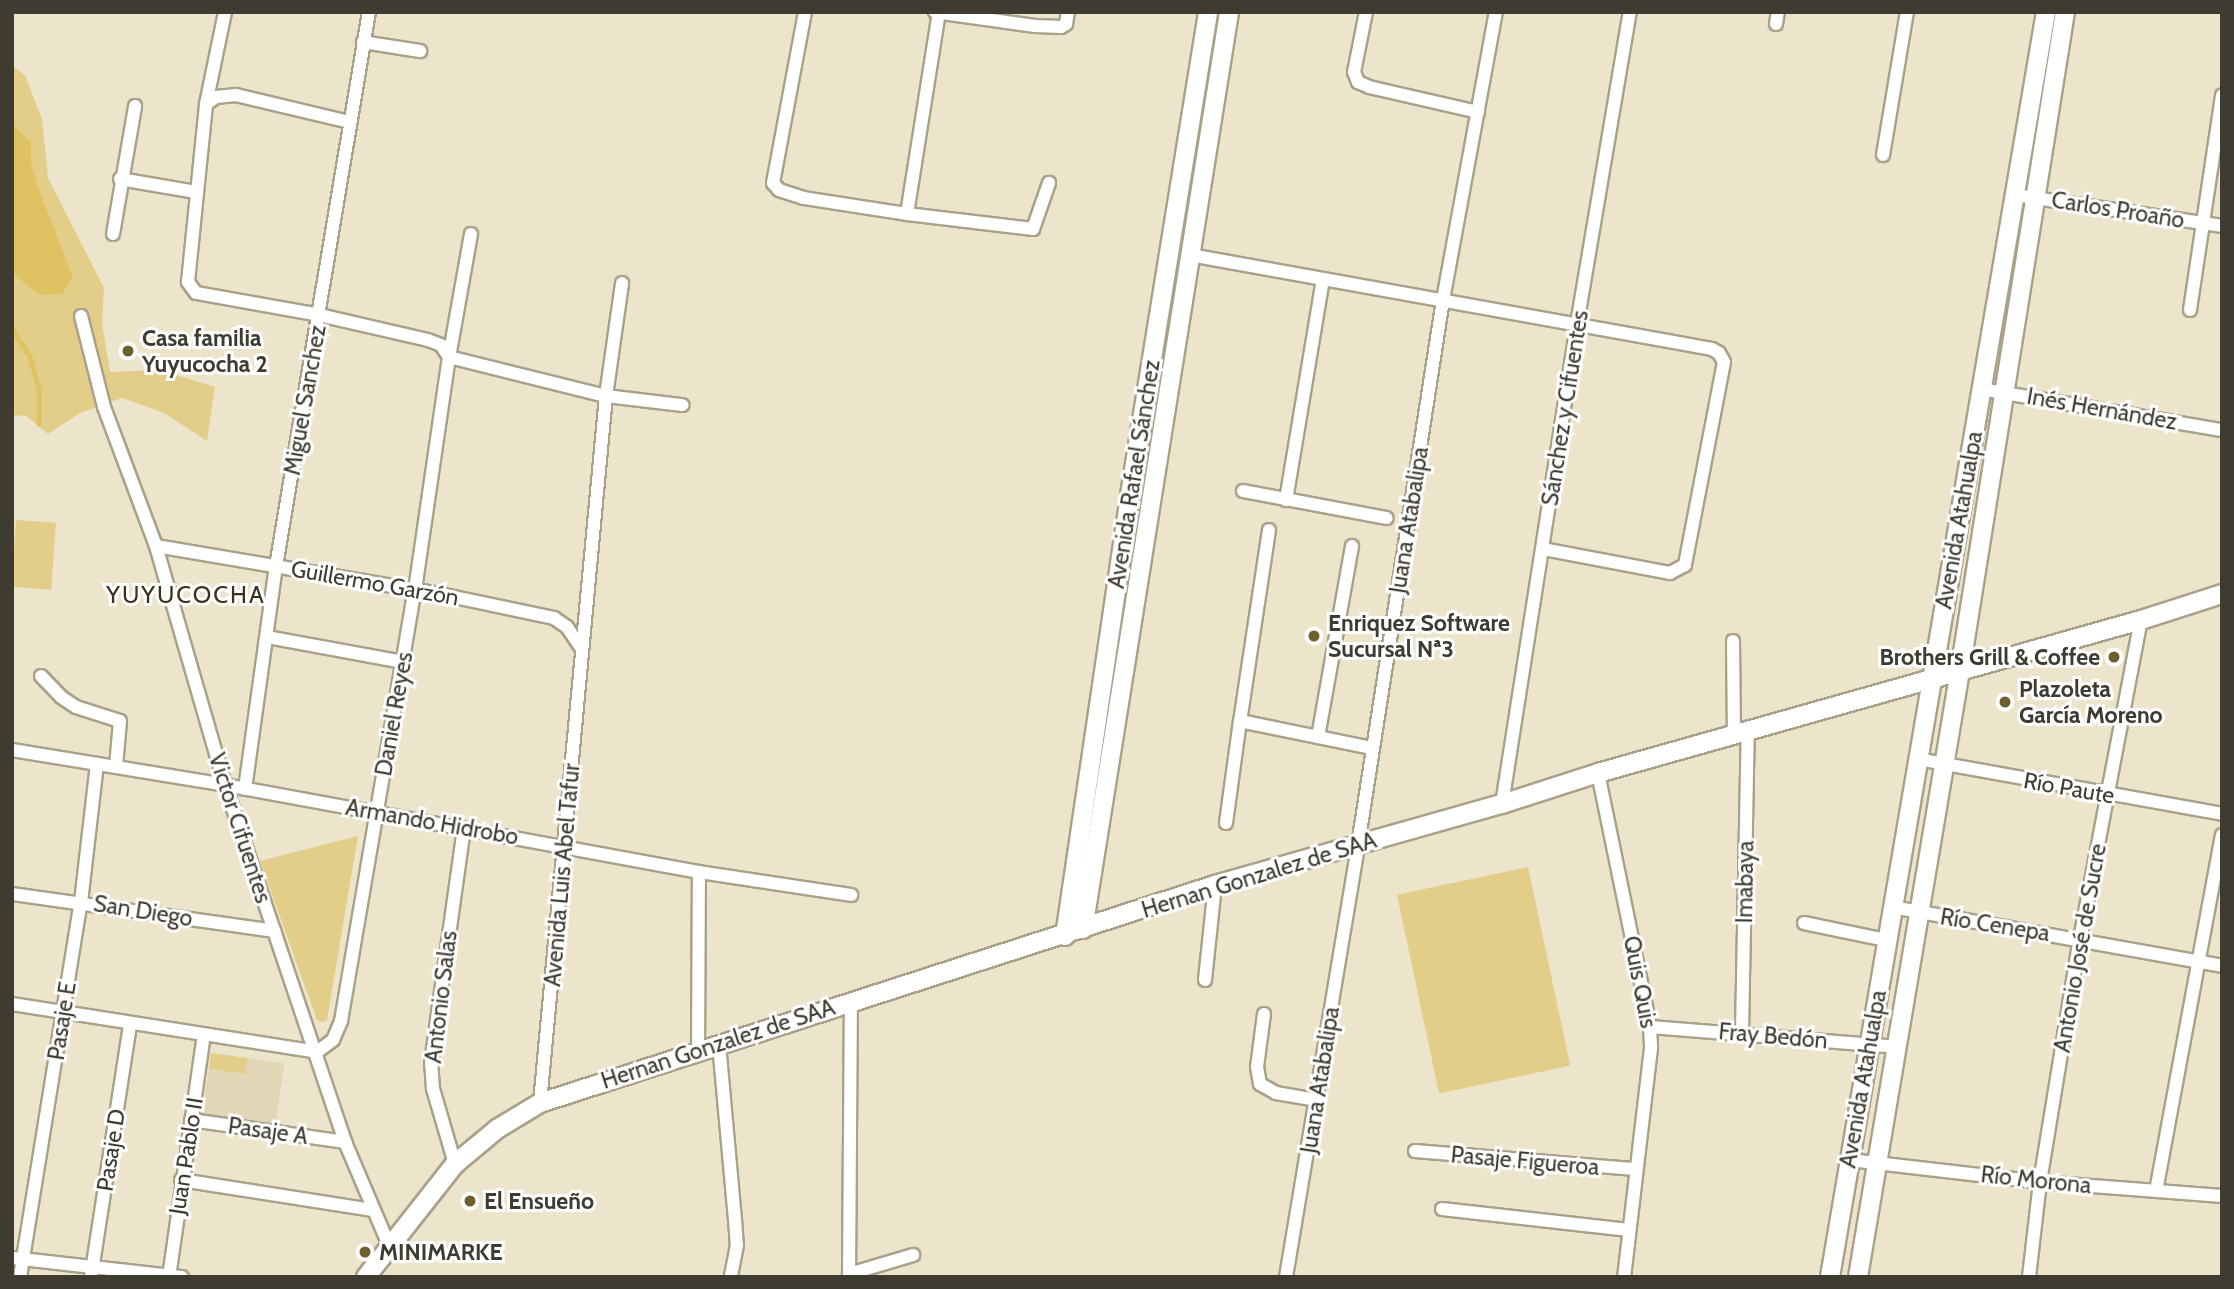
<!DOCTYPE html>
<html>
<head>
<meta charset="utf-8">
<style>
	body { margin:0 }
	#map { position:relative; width:2234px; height:1289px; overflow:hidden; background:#ece4cb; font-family:Cabin,sans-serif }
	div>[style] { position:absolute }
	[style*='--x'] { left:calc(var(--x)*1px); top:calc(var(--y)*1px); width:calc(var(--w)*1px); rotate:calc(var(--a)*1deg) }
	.built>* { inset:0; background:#e1d7b7; transform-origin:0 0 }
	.green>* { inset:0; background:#e3ce89; transform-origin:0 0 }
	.water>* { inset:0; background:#dfc261 }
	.stream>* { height:4.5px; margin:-2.25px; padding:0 2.25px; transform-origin:2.25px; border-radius:2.25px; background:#dfc261 }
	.roads { filter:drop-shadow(2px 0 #a9a189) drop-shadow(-2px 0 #a9a189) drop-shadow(0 2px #a9a189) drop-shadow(0 -2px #a9a189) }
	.street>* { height:12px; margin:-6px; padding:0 6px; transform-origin:6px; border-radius:6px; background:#fff }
	.secondary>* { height:18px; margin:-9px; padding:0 9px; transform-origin:9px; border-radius:9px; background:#fff }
	.dots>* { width:19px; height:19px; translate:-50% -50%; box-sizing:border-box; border:4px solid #fff; border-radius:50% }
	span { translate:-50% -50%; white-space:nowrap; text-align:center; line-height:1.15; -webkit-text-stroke:6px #fff; paint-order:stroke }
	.street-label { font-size:23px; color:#3e3b30 }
	.poi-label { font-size:23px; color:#3e3b30; font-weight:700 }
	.left { translate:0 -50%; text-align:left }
	.right { translate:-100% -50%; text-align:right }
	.neighbourhood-label { font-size:24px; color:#38321d; letter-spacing:2px }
	.frame { position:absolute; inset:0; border:14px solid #3e3b30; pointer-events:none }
</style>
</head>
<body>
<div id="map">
	<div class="built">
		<div style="left:211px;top:1053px;width:74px;height:63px;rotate:8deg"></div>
	</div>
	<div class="green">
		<div style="clip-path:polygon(12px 66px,25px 75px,42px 119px,48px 178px,104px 288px,102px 323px,110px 372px,160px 370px,215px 387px,207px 441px,164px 413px,122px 398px,80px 413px,48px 434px,26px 416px,12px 415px)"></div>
		<div style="left:16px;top:520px;width:40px;height:67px;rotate:4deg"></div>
		<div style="clip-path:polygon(358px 836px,327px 1020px,322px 1022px,317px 1020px,260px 861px)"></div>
		<div style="left:1528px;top:867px;width:203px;height:134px;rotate:78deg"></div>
		<div style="left:211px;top:1053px;width:37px;height:16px;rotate:8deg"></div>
	</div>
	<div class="water">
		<div style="clip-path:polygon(12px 124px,31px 142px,31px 165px,38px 188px,73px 277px,62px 294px,40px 295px,18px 278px,12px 270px)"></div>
	</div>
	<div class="stream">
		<div style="--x:12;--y:329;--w:33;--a:57"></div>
		<div style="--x:30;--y:357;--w:32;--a:74"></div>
		<div style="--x:39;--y:388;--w:36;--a:90"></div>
	</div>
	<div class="roads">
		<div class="street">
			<div style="--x:805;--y:12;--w:174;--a:100.6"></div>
			<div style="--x:773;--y:183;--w:9;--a:49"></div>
			<div style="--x:779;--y:190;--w:26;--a:18"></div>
			<div style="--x:804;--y:198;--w:104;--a:8.8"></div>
			<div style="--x:907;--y:214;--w:205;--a:-81"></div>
			<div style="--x:935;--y:12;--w:101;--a:8"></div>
			<div style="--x:1035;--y:26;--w:26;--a:2"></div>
			<div style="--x:1061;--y:27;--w:6;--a:-31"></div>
			<div style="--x:1066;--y:24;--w:12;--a:-81"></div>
			<div style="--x:1366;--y:12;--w:61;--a:101.3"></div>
			<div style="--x:1354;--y:72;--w:11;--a:68"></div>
			<div style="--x:1358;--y:82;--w:12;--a:24"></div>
			<div style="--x:1369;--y:87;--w:112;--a:12.9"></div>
			<div style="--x:1776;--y:24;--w:12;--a:-81"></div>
			<div style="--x:363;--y:42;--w:58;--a:9"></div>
			<div style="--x:206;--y:104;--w:94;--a:-78.3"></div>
			<div style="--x:1883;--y:155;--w:145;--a:-80.5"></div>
			<div style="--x:120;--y:179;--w:77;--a:9.7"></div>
			<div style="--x:2015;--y:195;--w:209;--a:8.5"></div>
			<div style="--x:907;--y:214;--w:127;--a:6.8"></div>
			<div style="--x:1033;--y:229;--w:49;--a:-70.8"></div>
			<div style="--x:113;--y:234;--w:130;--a:-80.2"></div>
			<div style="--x:471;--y:234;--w:125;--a:100.1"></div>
			<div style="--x:449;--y:357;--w:162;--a:14"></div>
			<div style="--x:606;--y:396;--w:77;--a:6.8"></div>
			<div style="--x:1190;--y:255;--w:530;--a:10.21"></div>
			<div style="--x:1712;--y:349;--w:8;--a:30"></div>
			<div style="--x:1719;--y:353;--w:10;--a:61"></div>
			<div style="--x:1724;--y:362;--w:207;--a:100.9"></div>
			<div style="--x:1685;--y:565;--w:17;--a:152"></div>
			<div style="--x:1670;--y:573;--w:129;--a:-169.3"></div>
			<div style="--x:2190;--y:310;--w:217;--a:-81.5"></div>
			<div style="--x:81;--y:316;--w:94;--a:75.8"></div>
			<div style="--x:104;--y:407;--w:148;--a:69.5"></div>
			<div style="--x:156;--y:546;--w:249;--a:73.9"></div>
			<div style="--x:225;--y:785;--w:377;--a:71.4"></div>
			<div style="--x:345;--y:1142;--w:112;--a:66.9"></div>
			<div style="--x:1981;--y:389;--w:244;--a:9.7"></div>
			<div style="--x:1243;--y:491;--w:146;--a:10.7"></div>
			<div style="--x:1286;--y:500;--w:223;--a:-80.5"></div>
			<div style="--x:1269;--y:530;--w:193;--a:98.6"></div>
			<div style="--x:1240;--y:721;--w:135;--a:11.6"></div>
			<div style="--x:156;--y:546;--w:288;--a:9.6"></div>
			<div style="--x:440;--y:594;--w:116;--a:11.9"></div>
			<div style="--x:554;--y:618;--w:16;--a:35"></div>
			<div style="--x:567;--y:627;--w:25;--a:56"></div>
			<div style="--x:267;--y:637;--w:138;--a:10.4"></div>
			<div style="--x:1733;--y:641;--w:95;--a:89.4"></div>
			<div style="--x:41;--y:676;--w:29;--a:46"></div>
			<div style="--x:61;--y:697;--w:18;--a:34"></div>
			<div style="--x:76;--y:707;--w:46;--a:17.7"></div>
			<div style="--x:120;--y:721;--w:46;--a:95"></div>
			<div style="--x:1318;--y:737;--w:194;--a:-79.9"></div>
			<div style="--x:12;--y:750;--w:216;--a:9.3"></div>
			<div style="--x:225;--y:785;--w:482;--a:10.4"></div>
			<div style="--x:699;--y:872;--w:154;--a:8.6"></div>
			<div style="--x:1917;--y:759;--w:310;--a:10.2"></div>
			<div style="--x:1598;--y:773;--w:259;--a:78.4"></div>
			<div style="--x:1650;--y:1027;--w:21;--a:87"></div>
			<div style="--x:1651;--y:1048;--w:231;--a:96.7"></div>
			<div style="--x:245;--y:789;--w:225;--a:-82.1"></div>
			<div style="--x:276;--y:566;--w:562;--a:-80.47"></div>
			<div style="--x:1502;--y:804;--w:486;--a:-81.1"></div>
			<div style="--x:1577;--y:324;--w:316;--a:-80.4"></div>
			<div style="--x:1226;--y:823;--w:103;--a:-82.2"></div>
			<div style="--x:12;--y:894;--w:265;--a:8"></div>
			<div style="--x:1892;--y:907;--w:335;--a:10.1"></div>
			<div style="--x:1804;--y:923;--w:84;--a:11.7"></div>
			<div style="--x:1205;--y:980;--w:96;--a:-84"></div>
			<div style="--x:12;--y:1004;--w:309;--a:8.9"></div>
			<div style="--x:317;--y:1052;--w:20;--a:-37"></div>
			<div style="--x:333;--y:1040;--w:21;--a:-67"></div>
			<div style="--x:341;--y:1021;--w:437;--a:-80.3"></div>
			<div style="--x:415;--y:590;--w:235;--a:-81.7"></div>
			<div style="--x:449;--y:357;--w:14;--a:-124"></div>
			<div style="--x:441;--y:345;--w:14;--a:-159"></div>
			<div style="--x:428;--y:340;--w:111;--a:-167"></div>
			<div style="--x:320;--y:315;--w:126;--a:-169.9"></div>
			<div style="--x:196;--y:293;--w:14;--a:-126"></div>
			<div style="--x:188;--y:282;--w:179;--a:-84.2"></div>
			<div style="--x:206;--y:104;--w:12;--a:-35"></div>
			<div style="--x:216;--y:97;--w:20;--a:-6"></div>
			<div style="--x:236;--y:95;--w:116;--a:13.4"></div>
			<div style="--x:1264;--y:1014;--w:53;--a:97.5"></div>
			<div style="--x:1257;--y:1067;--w:17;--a:80"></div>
			<div style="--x:1260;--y:1084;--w:18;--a:29"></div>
			<div style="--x:1276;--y:1093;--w:42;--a:9.7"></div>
			<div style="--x:1650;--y:1027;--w:247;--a:4.6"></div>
			<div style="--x:1742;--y:1032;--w:300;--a:-88.9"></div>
			<div style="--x:719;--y:1044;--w:176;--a:84.8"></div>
			<div style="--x:735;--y:1219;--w:26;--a:86"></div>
			<div style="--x:737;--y:1245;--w:33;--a:101"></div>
			<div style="--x:698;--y:1052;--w:180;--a:-89.7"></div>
			<div style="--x:540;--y:1103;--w:710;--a:-84.67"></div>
			<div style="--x:606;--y:396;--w:114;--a:-81.9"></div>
			<div style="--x:191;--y:1120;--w:156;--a:8.1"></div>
			<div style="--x:1415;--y:1151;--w:221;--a:4.7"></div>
			<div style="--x:1850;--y:1160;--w:191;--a:6.6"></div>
			<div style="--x:2040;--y:1182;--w:183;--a:4.4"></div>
			<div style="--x:455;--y:1164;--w:78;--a:-106.3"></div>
			<div style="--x:433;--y:1089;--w:26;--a:-94"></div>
			<div style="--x:431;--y:1063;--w:237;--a:-82"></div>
			<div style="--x:181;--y:1180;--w:193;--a:8.9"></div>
			<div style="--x:2156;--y:1191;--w:362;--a:-79.5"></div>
			<div style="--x:1442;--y:1209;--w:188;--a:6.4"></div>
			<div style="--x:12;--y:1258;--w:171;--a:6.4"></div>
			<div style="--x:849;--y:1274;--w:67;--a:-16.5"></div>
			<div style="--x:20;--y:1277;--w:380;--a:-80.8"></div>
			<div style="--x:81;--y:902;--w:139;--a:-83.4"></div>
			<div style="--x:91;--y:1277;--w:256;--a:-81.2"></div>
			<div style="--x:169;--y:1277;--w:245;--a:-81.8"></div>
			<div style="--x:849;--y:1277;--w:276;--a:-89.6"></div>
			<div style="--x:1286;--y:1277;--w:438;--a:-80.5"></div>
			<div style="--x:1358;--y:845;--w:552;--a:-81.14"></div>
			<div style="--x:1443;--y:300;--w:293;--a:-79.6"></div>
			<div style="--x:2029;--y:1277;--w:96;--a:-83.4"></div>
			<div style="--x:2040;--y:1182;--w:246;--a:-80.7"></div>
			<div style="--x:2080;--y:939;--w:325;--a:-79.2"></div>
		</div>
		<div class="secondary">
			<div style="--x:1083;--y:929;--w:929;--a:-80.95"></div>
			<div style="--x:1065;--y:936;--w:465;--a:-81.6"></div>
			<div style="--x:1133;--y:476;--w:470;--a:-80.8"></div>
			<div style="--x:366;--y:1277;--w:144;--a:-51.8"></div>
			<div style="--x:455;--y:1164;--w:55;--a:-39.8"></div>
			<div style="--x:497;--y:1129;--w:50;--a:-31.2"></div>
			<div style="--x:540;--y:1103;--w:709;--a:-17.9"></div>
			<div style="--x:1215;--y:885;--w:298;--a:-15.8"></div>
			<div style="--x:1502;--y:804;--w:101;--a:-17.9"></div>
			<div style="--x:1598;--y:773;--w:564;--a:-15.74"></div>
			<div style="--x:2141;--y:620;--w:85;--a:-17.8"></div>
			<div style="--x:1830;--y:1277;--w:1283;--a:-80.31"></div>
			<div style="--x:1858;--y:1277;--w:615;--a:-80.45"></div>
			<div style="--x:1960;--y:671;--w:667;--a:-80.95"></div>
		</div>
	</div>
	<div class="dots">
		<div style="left:128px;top:351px;background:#6e5f2c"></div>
		<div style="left:1314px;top:636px;background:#6e5f2c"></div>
		<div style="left:2114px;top:657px;background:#6e5f2c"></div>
		<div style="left:2005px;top:702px;background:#6e5f2c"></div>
		<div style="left:470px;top:1201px;background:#6e5f2c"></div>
		<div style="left:365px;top:1252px;background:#6e5f2c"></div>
	</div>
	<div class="street-label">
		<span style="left:2118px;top:210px;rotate:9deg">Carlos Proaño</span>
		<span style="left:305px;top:400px;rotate:-80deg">Miguel Sanchez</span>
		<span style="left:1565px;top:408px;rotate:-81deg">Sánchez y Cifuentes</span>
		<span style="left:2102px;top:409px;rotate:10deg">Inés Hernández</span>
		<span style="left:1134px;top:474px;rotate:-81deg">Avenida Rafael Sánchez</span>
		<span style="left:1409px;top:520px;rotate:-81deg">Juana Atabalipa</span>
		<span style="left:1959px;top:520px;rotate:-80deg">Avenida Atahualpa</span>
		<span style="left:375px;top:583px;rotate:10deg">Guillermo Garzón</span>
		<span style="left:394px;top:714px;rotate:-80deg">Daniel Reyes</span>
		<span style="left:2069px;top:788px;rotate:10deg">Río Paute</span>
		<span style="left:432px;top:822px;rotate:10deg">Armando Hidrobo</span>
		<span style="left:240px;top:828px;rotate:72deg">Victor Cifuentes</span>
		<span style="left:562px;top:875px;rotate:-85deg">Avenida Luis Abel Tafur</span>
		<span style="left:1259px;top:875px;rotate:-17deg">Hernan Gonzalez de SAA</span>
		<span style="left:1745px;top:882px;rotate:-89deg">Imabaya</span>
		<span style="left:143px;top:911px;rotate:9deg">San Diego</span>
		<span style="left:1995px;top:925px;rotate:9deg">Río Cenepa</span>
		<span style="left:2080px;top:948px;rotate:-80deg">Antonio José de Sucre</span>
		<span style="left:1640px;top:982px;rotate:79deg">Quis Quis</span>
		<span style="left:441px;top:997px;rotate:-83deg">Antonio Salas</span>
		<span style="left:62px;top:1021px;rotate:-81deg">Pasaje E</span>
		<span style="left:1773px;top:1036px;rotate:5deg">Fray Bedón</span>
		<span style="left:718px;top:1044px;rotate:-18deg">Hernan Gonzalez de SAA</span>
		<span style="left:1863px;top:1079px;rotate:-80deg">Avenida Atahualpa</span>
		<span style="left:1320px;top:1080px;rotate:-81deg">Juana Atabalipa</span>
		<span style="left:268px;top:1131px;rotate:8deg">Pasaje A</span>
		<span style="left:111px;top:1150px;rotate:-81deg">Pasaje D</span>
		<span style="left:186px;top:1156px;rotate:-81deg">Juan Pablo II</span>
		<span style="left:1525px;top:1161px;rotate:5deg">Pasaje Figueroa</span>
		<span style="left:2036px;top:1180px;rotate:6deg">Río Morona</span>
	</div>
	<div class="poi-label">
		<span class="left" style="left:142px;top:351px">Casa familia<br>Yuyucocha 2</span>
		<span class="left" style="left:1328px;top:636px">Enriquez Software<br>Sucursal Nª3</span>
		<span class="right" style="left:2100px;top:657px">Brothers Grill &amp; Coffee</span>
		<span class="left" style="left:2019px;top:702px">Plazoleta<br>García Moreno</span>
		<span class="left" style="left:484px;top:1201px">El Ensueño</span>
		<span class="left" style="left:379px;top:1252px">MINIMARKE</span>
	</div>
	<div class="neighbourhood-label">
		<span style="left:186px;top:595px">YUYUCOCHA</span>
	</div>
	<div class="frame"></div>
</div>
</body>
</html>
